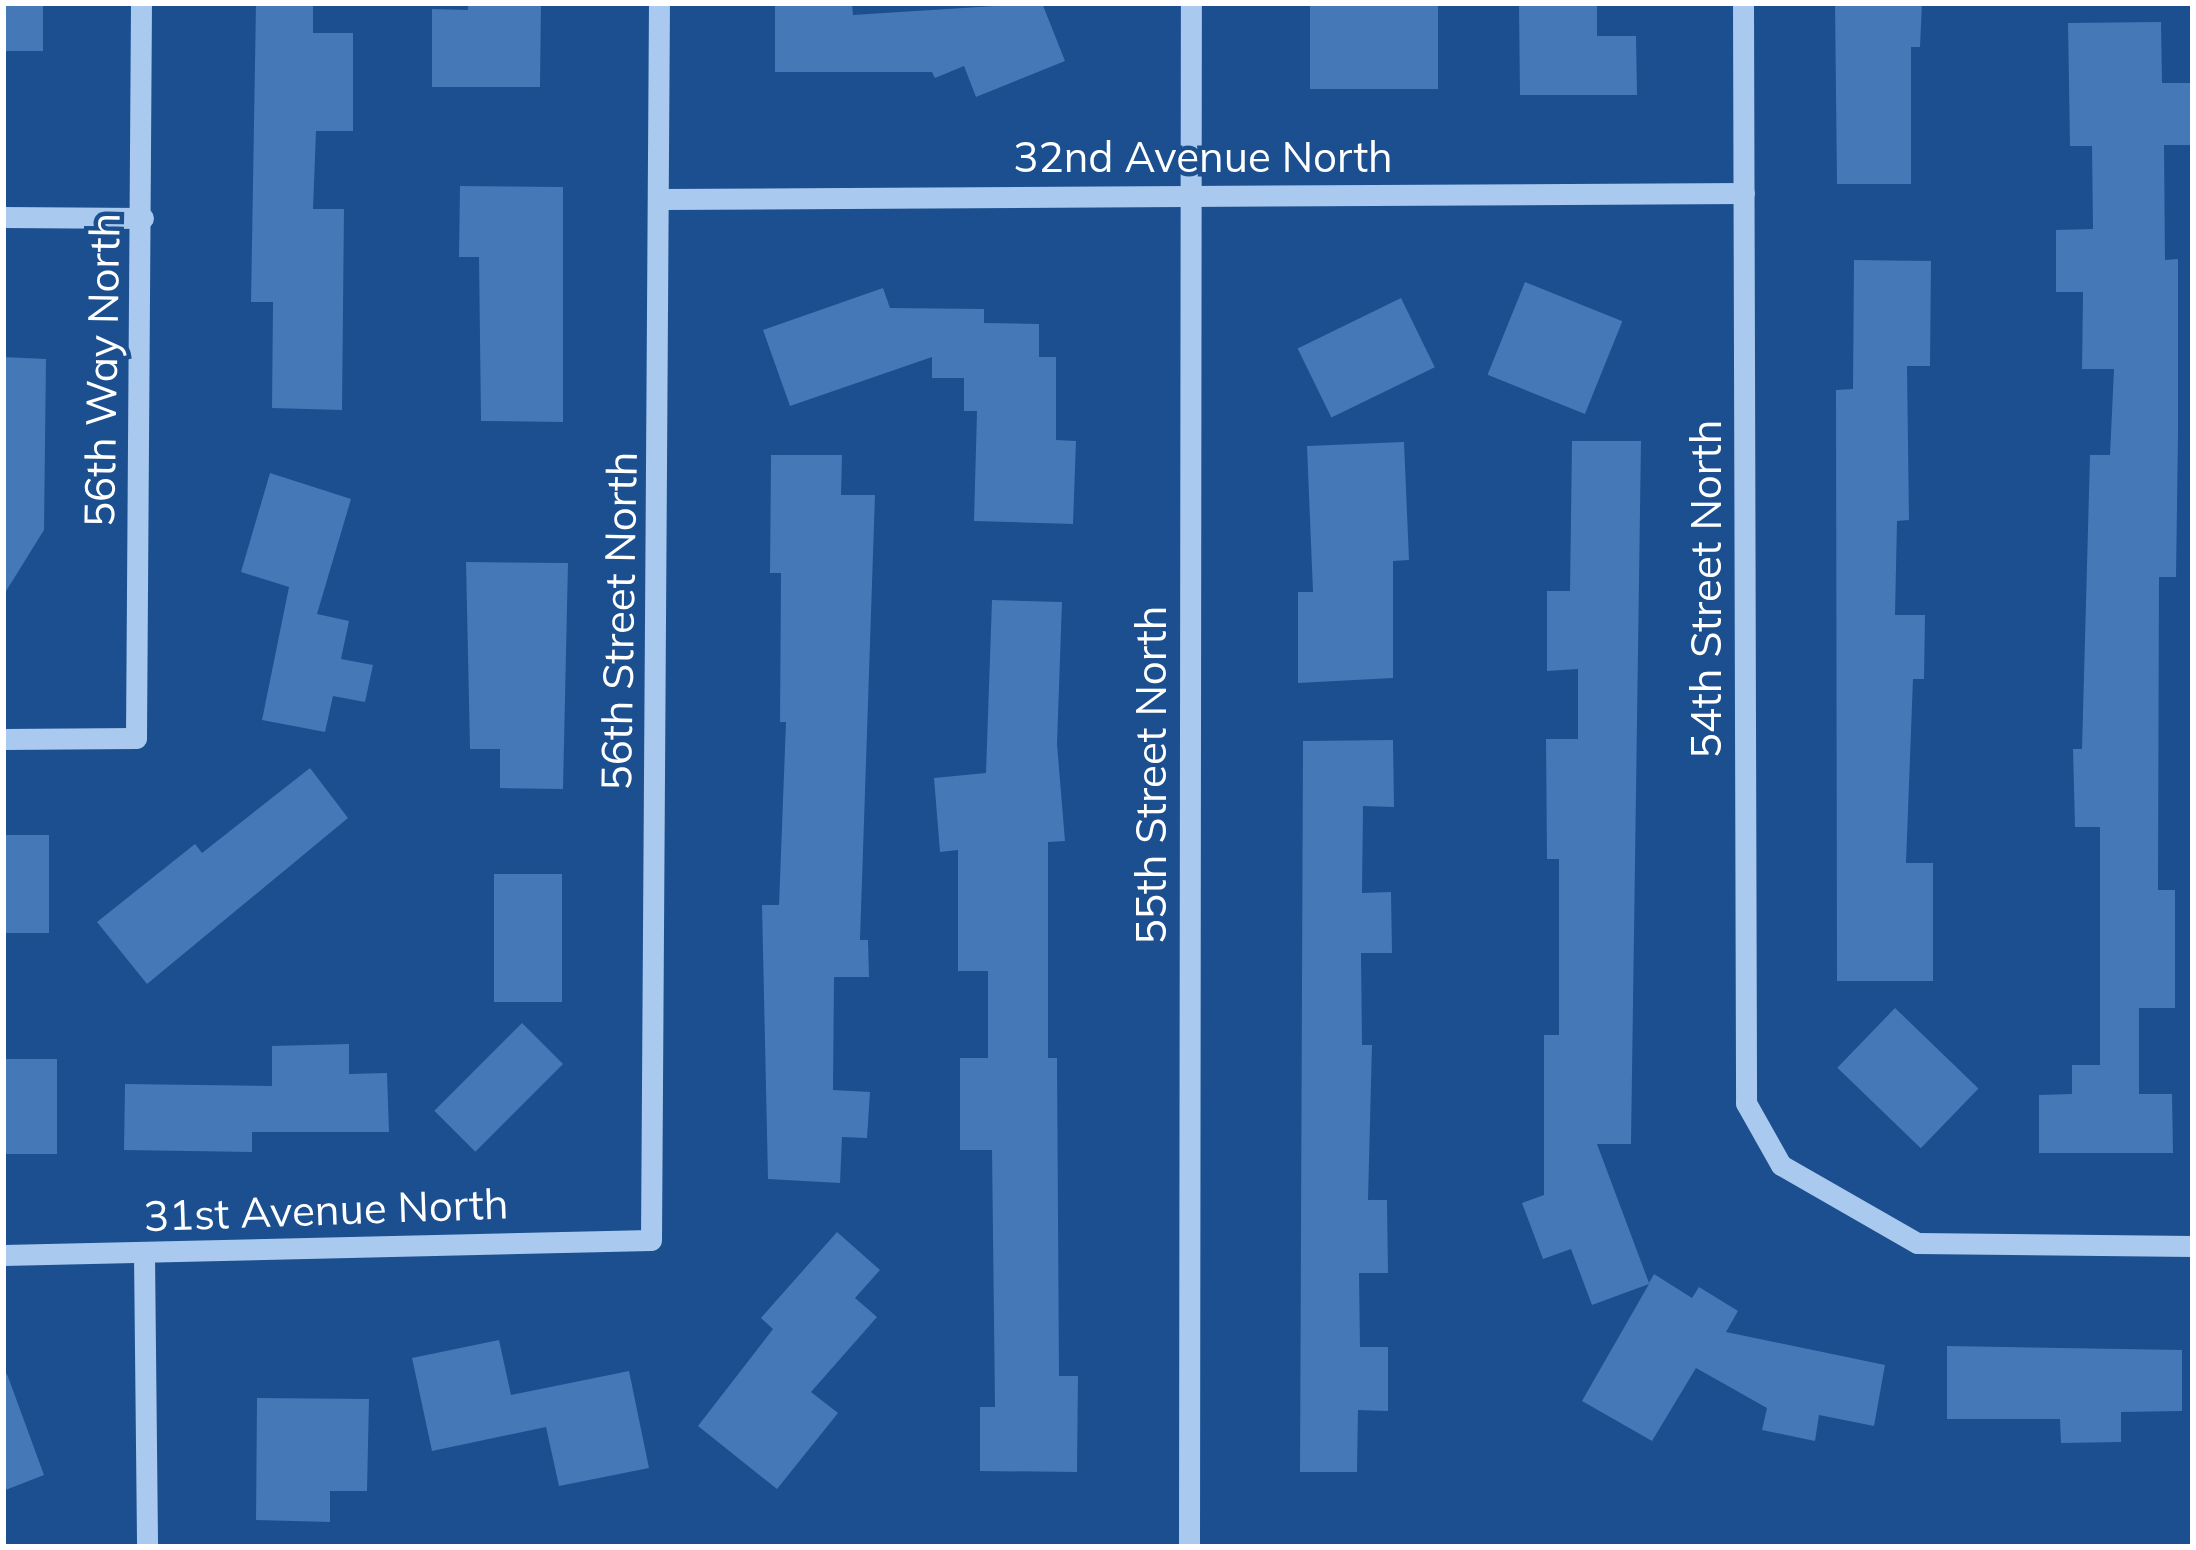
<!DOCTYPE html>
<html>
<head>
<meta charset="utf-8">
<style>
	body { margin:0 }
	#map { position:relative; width:2196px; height:1550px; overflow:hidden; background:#1b4f8f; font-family:Mulish,sans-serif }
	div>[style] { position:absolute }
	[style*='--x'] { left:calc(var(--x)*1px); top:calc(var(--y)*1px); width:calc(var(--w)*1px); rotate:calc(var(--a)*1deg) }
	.building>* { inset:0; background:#4478b7; transform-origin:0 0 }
	.minor>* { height:21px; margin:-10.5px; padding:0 10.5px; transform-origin:10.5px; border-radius:10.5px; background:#a9c9ee }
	span { translate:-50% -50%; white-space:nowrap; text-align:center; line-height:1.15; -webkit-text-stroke:9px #1b4f8f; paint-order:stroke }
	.street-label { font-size:42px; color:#fff }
	.frame { position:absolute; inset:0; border:6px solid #fff; pointer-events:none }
</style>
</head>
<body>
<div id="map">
	<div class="building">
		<div style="left:3px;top:3px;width:40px;height:48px"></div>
		<div style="clip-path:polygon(256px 3px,313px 3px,313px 33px,353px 33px,353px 131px,316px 131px,313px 209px,344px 209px,342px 410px,272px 408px,273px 302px,251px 302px)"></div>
		<div style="clip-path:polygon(468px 3px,541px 3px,540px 87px,432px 87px,432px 9px,468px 10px)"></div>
		<div style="clip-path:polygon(775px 3px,852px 3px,853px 15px,1042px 3px,1065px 61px,976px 97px,964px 66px,935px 78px,932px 72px,775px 72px)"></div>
		<div style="left:1310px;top:3px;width:128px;height:86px"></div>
		<div style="clip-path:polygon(1835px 3px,1922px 3px,1920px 47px,1911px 47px,1911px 184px,1837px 184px)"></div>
		<div style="clip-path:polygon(1519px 6px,1597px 6px,1597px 36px,1636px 36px,1637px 95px,1520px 95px)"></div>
		<div style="clip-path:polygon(2161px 22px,2162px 83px,2193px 83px,2193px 145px,2164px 145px,2165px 260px,2178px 259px,2178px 435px,2176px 577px,2159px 577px,2158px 890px,2175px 890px,2175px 1008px,2139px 1008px,2139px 1094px,2172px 1094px,2173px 1153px,2039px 1153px,2039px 1095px,2072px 1094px,2072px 1065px,2100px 1065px,2100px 827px,2075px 827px,2073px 749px,2082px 749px,2090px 455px,2110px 455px,2114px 369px,2082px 369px,2083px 292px,2056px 292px,2056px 230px,2093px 229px,2092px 146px,2070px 146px,2068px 23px)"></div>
		<div style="clip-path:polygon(460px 186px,563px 187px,563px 422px,481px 421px,479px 257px,459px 257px)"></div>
		<div style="clip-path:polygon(1854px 260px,1931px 261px,1930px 366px,1907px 366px,1909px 520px,1897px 521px,1895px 615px,1925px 615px,1924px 679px,1913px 679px,1906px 863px,1933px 863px,1933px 981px,1837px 981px,1836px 390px,1853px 389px)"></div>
		<div style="left:1525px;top:282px;width:105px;height:100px;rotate:22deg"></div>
		<div style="clip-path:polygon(883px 288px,890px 308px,984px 309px,984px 323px,1039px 324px,1039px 357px,1056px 357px,1056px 440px,1076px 441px,1073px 524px,974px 521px,977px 411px,964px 411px,964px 378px,932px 378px,932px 357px,790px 406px,763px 330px)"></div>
		<div style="left:1401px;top:298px;width:77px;height:115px;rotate:64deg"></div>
		<div style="clip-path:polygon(3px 357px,46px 359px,44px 530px,3px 596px)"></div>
		<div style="clip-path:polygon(1572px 441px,1641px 441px,1631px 1144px,1597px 1144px,1649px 1283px,1654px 1274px,1692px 1298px,1699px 1287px,1738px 1311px,1726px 1332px,1885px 1365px,1874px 1426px,1819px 1415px,1815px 1441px,1762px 1430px,1767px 1408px,1696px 1368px,1652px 1441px,1582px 1401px,1649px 1284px,1592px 1305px,1571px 1249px,1543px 1259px,1522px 1203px,1544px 1195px,1544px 1035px,1559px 1035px,1559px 859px,1547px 859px,1546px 739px,1578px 739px,1578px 669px,1547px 671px,1547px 591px,1570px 591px)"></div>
		<div style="clip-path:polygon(1404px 442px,1409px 560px,1393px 561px,1393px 678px,1298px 683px,1298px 592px,1313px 592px,1307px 446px)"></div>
		<div style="clip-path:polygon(771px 455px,842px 455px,841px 495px,875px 495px,860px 940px,868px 940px,869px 977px,834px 977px,833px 1090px,870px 1092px,867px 1138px,842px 1137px,840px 1183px,768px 1179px,762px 905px,779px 905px,786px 722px,780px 722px,781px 573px,770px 573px)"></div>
		<div style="clip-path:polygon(270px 473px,351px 499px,317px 614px,349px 621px,341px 659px,373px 665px,365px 702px,333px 696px,325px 732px,262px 720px,289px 587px,241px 572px)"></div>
		<div style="clip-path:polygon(466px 562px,568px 563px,563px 789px,500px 788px,500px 749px,470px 749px)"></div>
		<div style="clip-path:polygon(992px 600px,1062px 602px,1057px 744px,1065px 841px,1048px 842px,1048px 1058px,1057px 1058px,1059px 1376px,1078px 1376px,1077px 1472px,980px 1471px,980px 1407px,995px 1407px,992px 1150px,960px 1150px,960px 1058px,988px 1058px,988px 971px,958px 971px,958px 850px,940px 852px,934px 778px,986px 773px)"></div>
		<div style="clip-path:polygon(1393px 740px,1394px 807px,1363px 806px,1362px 893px,1391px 892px,1392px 953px,1361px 953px,1362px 1045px,1372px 1045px,1368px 1200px,1387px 1200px,1388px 1273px,1359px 1273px,1360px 1347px,1388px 1347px,1388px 1411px,1358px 1410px,1357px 1472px,1300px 1472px,1303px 741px)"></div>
		<div style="clip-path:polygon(310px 768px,348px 818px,147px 984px,97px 922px,195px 844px,202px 853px)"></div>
		<div style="left:3px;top:835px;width:46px;height:98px"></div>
		<div style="left:494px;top:874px;width:68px;height:128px"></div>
		<div style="left:1895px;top:1008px;width:116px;height:83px;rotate:44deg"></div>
		<div style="left:522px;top:1023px;width:58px;height:124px;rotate:45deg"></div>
		<div style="clip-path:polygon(349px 1044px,349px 1074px,387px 1073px,389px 1132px,252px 1132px,252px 1152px,124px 1150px,125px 1084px,272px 1086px,272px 1046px)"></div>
		<div style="left:3px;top:1059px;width:54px;height:95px"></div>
		<div style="clip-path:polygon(837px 1232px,880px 1270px,855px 1298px,877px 1317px,811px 1392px,838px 1413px,777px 1489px,698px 1426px,773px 1329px,761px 1318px)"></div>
		<div style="clip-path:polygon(499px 1340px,511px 1395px,629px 1371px,649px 1468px,559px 1486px,546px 1427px,432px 1451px,412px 1358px)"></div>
		<div style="clip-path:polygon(1947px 1346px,2182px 1350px,2182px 1411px,2121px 1412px,2121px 1442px,2061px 1443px,2060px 1419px,1947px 1419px)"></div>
		<div style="clip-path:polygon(7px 1374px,44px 1475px,3px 1491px,3px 1375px)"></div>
		<div style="clip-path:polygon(257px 1398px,369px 1399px,367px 1491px,330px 1491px,330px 1522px,256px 1520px)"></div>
	</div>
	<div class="minor">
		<div style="--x:1743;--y:3;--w:1100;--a:89.84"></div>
		<div style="--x:1746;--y:1103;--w:71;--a:60.6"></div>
		<div style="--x:1781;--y:1165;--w:157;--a:29.8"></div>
		<div style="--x:1917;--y:1243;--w:276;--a:0.6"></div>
		<div style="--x:662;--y:199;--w:1082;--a:-0.32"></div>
		<div style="--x:3;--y:217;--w:140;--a:0.4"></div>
		<div style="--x:3;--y:739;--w:133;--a:-0.4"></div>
		<div style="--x:136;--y:738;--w:735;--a:-89.61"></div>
		<div style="--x:144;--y:1254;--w:293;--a:89.4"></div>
		<div style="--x:3;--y:1255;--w:648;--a:-1.33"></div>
		<div style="--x:651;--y:1240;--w:1237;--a:-89.63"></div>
		<div style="--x:1189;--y:1547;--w:1544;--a:-89.93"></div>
	</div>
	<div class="street-label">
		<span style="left:1203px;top:157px">32nd Avenue North</span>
		<span style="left:102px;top:370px;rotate:-89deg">56th Way North</span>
		<span style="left:1706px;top:589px;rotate:-90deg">54th Street North</span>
		<span style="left:619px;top:621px;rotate:-89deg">56th Street North</span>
		<span style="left:1151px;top:775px;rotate:-90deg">55th Street North</span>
		<span style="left:326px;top:1210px;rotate:-2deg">31st Avenue North</span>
	</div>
	<div class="frame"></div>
</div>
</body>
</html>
